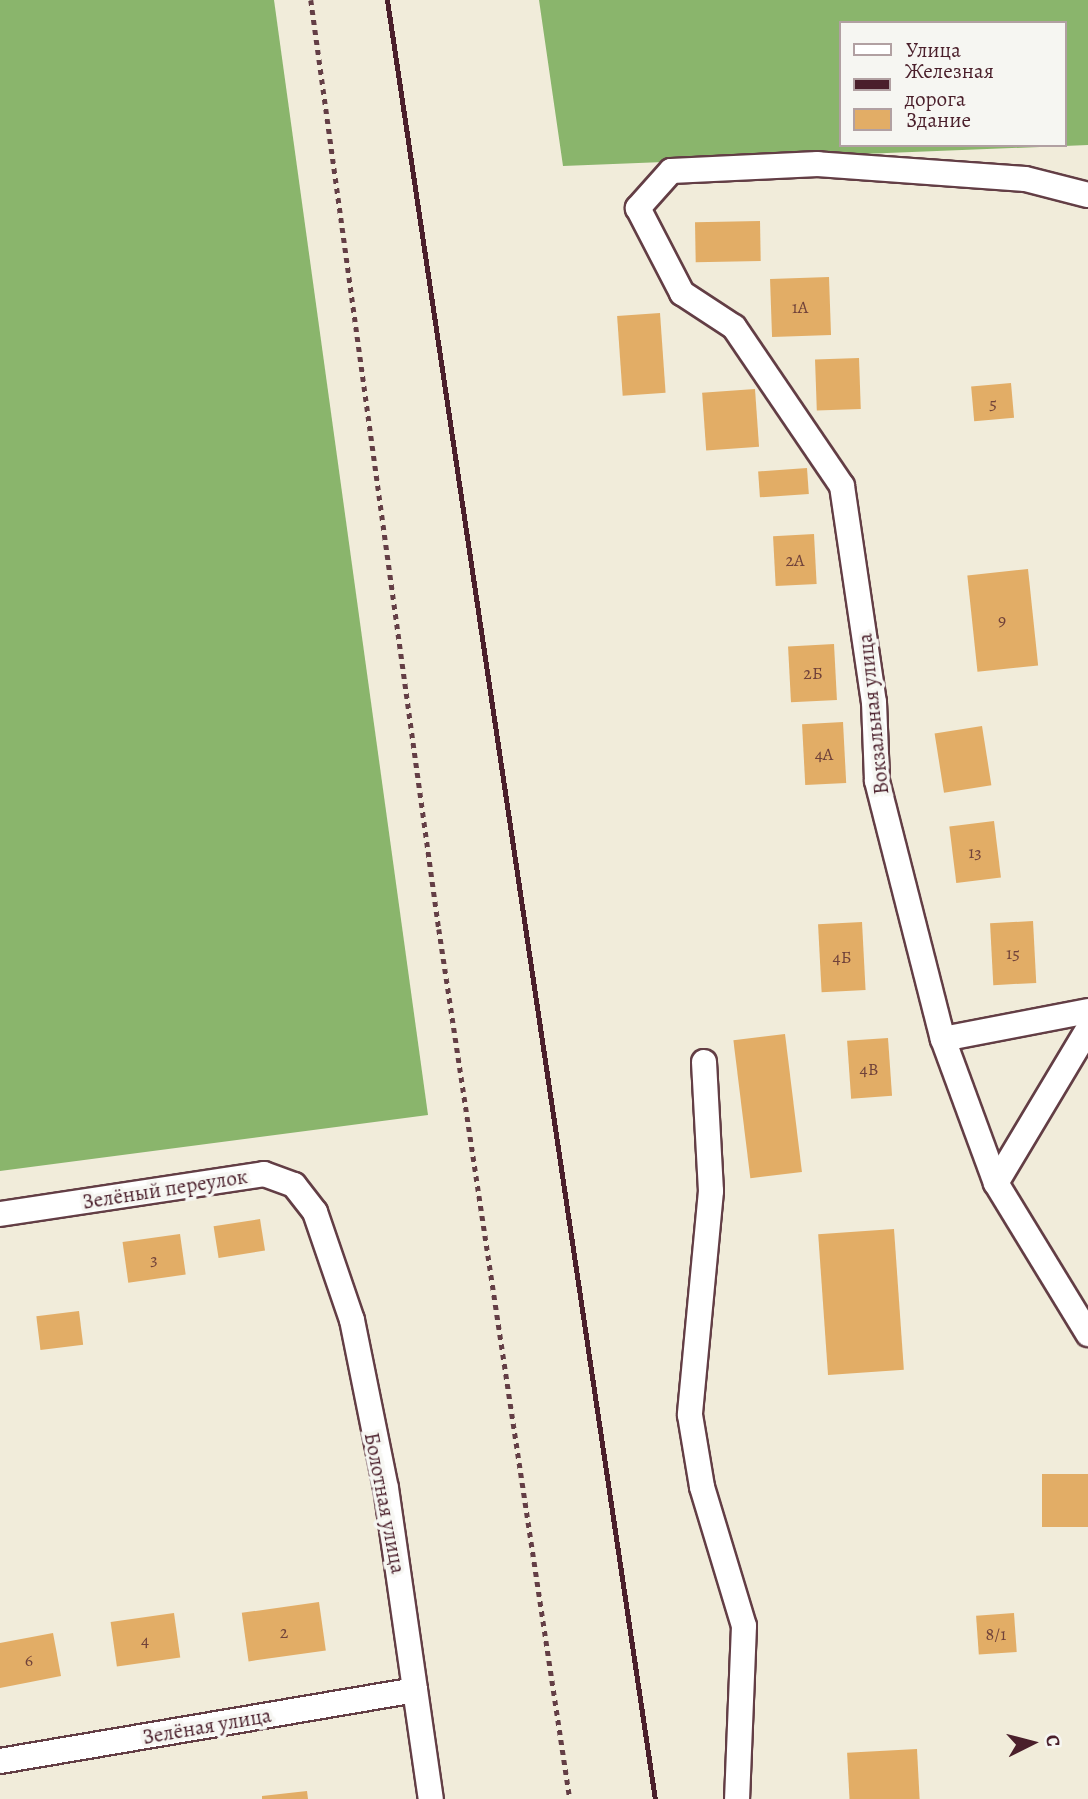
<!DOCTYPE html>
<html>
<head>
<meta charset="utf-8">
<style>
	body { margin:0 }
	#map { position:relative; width:1088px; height:1799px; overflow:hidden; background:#f1ecda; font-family:Alegreya,serif }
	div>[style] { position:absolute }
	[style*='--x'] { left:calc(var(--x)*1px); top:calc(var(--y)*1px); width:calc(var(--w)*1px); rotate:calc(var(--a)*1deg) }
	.forest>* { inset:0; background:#8ab56c }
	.building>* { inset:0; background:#e2ad66; transform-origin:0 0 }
	.path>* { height:4.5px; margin-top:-2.25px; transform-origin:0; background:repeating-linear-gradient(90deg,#633e45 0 5px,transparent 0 10px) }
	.roads { filter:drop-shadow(2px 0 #633e45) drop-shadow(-2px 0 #633e45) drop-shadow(0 2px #633e45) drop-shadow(0 -2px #633e45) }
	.minor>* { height:24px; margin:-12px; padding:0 12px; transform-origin:12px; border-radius:12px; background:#fff }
	.rail>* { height:5px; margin:-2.5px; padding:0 2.5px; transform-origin:2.5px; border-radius:2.5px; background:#4a1f2b }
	span { translate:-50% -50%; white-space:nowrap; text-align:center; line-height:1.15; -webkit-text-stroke:7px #f6f6f2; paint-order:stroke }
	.number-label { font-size:18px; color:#70423a }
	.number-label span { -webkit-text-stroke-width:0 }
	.street-label { font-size:21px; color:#4a1f2b }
	.legend { position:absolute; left:839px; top:21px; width:228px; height:126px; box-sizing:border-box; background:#f6f6f2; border:2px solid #b1a0a2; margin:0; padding:9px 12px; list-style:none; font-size:21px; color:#4a1f2b }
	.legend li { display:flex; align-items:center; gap:14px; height:35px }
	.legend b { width:35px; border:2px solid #b1a0a2 }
	.north { position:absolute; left:997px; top:1708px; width:70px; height:70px; -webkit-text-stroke:5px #f6f6f2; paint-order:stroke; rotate:84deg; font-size:19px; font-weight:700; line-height:28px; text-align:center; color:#4a1f2b }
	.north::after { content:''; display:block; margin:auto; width:24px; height:32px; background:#4a1f2b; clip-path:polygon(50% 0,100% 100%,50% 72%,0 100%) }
</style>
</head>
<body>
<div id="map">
	<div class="forest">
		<div style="clip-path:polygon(0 0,274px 0,428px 1115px,0 1171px)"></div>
		<div style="clip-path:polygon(evenodd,539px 0,1088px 0,1088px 145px,563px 166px,539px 0,841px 23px,1065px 23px,1065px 145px,841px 145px,841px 23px)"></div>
	</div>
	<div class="building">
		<div style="left:760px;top:221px;width:40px;height:65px;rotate:89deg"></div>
		<div style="left:829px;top:277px;width:58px;height:59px;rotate:88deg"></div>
		<div style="left:660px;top:313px;width:80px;height:43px;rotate:86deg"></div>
		<div style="left:859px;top:358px;width:51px;height:44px;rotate:88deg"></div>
		<div style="left:1011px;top:383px;width:35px;height:40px;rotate:85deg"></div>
		<div style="left:755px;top:389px;width:58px;height:53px;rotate:86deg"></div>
		<div style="left:807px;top:468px;width:26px;height:49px;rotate:86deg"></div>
		<div style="left:814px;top:534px;width:50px;height:41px;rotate:87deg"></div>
		<div style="left:1028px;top:569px;width:97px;height:61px;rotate:84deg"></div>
		<div style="left:834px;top:644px;width:56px;height:46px;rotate:87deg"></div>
		<div style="left:843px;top:722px;width:61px;height:41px;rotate:87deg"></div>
		<div style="left:982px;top:726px;width:60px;height:48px;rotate:81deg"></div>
		<div style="left:994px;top:821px;width:57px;height:45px;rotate:83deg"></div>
		<div style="left:1033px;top:921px;width:62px;height:43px;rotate:87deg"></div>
		<div style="left:862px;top:922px;width:68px;height:44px;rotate:87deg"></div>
		<div style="left:785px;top:1034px;width:139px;height:52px;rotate:83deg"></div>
		<div style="left:888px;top:1038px;width:58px;height:41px;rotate:86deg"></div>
		<div style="left:260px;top:1219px;width:32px;height:47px;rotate:81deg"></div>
		<div style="left:894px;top:1229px;width:141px;height:76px;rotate:86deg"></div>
		<div style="left:180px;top:1234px;width:41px;height:58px;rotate:82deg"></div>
		<div style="left:79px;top:1311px;width:34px;height:43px;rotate:83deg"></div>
		<div style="left:1088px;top:1474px;width:53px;height:46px;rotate:90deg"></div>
		<div style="left:319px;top:1602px;width:49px;height:78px;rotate:82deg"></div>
		<div style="left:174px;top:1613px;width:45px;height:64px;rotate:82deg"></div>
		<div style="left:1014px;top:1613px;width:39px;height:38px;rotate:86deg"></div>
		<div style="clip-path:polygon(53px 1633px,61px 1676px,0 1688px,0 1643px)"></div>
		<div style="left:917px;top:1749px;width:50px;height:70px;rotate:87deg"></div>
		<div style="clip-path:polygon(307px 1791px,308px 1799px,262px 1799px,262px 1796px)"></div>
	</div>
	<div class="path">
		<div style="--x:311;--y:0;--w:938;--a:82.16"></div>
		<div style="--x:439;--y:929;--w:880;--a:81.44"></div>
	</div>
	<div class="roads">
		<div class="minor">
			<div style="--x:1088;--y:195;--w:65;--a:-165.7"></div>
			<div style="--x:1025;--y:179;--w:208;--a:-175.9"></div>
			<div style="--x:818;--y:164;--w:147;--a:177.3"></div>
			<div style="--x:671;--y:171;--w:50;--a:131.7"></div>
			<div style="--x:638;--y:208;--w:96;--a:62.6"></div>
			<div style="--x:682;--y:293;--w:62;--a:33.2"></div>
			<div style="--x:734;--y:327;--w:192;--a:55.8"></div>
			<div style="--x:842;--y:486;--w:218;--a:81.6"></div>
			<div style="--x:874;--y:702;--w:79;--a:87.8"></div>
			<div style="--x:877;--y:781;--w:266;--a:75.7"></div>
			<div style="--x:943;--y:1039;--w:153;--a:69.8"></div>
			<div style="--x:996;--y:1183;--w:177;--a:58.6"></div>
			<div style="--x:943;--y:1039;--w:148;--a:-10.9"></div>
			<div style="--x:704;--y:1062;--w:129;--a:86.9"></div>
			<div style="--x:711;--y:1191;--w:225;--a:95.4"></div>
			<div style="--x:690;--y:1415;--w:73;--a:80.5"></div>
			<div style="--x:702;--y:1487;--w:145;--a:73.2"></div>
			<div style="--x:744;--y:1626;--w:173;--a:92.3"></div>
			<div style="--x:996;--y:1183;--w:179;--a:-59.1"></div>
			<div style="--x:0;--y:1214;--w:267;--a:-8.6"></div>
			<div style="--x:264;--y:1174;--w:32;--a:20"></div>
			<div style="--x:294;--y:1185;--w:34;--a:52"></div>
			<div style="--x:315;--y:1212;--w:114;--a:71.1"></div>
			<div style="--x:352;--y:1320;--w:171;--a:78.6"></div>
			<div style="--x:386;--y:1488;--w:314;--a:81.8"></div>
			<div style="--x:0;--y:1761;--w:421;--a:-9.7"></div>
		</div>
	</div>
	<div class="rail">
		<div style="--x:387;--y:0;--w:1819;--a:81.53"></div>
	</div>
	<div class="number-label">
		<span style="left:800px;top:307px">1А</span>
		<span style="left:993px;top:403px">5</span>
		<span style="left:795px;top:560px">2А</span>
		<span style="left:1002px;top:620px">9</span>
		<span style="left:813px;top:673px">2Б</span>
		<span style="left:824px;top:754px">4А</span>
		<span style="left:975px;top:852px">13</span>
		<span style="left:1013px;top:953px">15</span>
		<span style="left:842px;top:957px">4Б</span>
		<span style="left:869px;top:1069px">4В</span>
		<span style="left:154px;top:1259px">3</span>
		<span style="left:284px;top:1632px">2</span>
		<span style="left:996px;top:1634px">8/1</span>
		<span style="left:145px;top:1640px">4</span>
		<span style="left:29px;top:1660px">6</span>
	</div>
	<div class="street-label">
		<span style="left:873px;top:714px;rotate:-96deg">Вокзальная улица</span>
		<span style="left:165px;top:1189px;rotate:-9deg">Зелёный переулок</span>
		<span style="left:385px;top:1503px;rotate:79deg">Болотная улица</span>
		<span style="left:207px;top:1726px;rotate:-10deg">Зелёная улица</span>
	</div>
	<ul class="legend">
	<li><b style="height:9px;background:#fff"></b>Улица</li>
	<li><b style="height:9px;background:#4a1f2b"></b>Железная дорога</li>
	<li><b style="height:19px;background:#e2ad66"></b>Здание</li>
	</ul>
	<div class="north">С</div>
</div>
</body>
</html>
